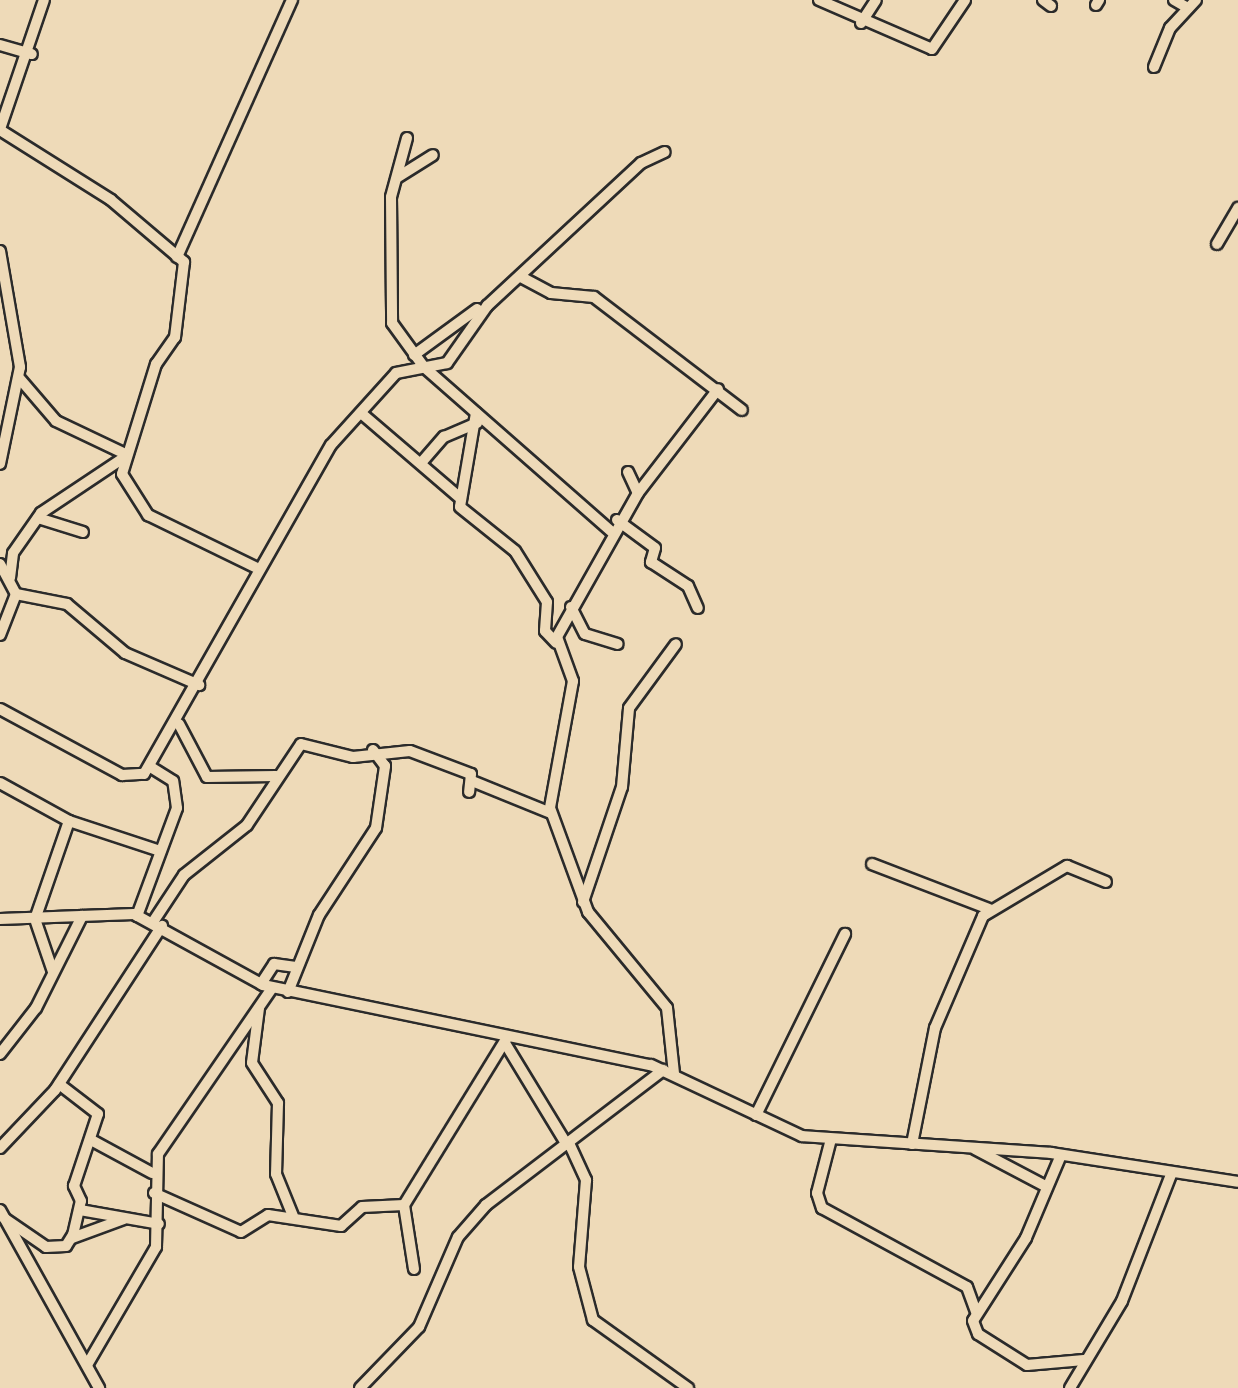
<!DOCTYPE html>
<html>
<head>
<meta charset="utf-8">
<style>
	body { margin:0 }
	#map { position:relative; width:1238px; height:1388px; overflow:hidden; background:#eedab8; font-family:"Playpen Sans",sans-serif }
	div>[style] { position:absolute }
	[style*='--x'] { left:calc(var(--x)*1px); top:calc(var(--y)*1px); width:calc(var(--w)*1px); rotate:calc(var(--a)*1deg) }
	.roads { filter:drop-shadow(2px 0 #2b2b2b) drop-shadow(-2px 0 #2b2b2b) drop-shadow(0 2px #2b2b2b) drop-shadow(0 -2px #2b2b2b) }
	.street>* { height:10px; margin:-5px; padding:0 5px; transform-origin:5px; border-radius:5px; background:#eedab8 }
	span { translate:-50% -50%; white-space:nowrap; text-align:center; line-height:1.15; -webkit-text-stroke:10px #eedab8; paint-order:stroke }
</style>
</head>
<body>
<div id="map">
	<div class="roads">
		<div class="street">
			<div style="--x:819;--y:0;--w:123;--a:23.4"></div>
			<div style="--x:932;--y:49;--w:59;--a:-56"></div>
			<div style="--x:1043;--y:0;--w:10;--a:37"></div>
			<div style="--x:1174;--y:0;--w:16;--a:30"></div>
			<div style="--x:1096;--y:5;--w:6;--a:-59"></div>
			<div style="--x:861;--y:23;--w:27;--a:-57"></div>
			<div style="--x:0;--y:45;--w:33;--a:16"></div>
			<div style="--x:1154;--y:67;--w:42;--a:-67.7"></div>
			<div style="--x:1170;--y:28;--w:38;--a:-47"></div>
			<div style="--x:0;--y:129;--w:136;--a:-71.2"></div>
			<div style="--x:0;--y:130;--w:131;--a:32.2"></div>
			<div style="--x:111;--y:200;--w:96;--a:40.3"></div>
			<div style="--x:184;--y:262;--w:76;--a:96.8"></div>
			<div style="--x:175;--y:337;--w:33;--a:125"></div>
			<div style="--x:156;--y:364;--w:115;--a:107.2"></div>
			<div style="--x:122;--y:474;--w:49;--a:57.6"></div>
			<div style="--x:148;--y:515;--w:119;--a:25.9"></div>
			<div style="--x:407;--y:138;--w:61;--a:105.2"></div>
			<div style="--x:391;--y:197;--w:126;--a:89.5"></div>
			<div style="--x:392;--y:323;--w:54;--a:54"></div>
			<div style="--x:424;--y:367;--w:249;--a:41.3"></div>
			<div style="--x:398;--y:177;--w:41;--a:-32.2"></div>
			<div style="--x:1217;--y:244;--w:42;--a:-59.7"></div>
			<div style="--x:0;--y:251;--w:118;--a:80.2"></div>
			<div style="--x:20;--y:367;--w:99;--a:101.7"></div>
			<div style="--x:177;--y:257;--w:282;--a:-65.9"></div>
			<div style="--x:521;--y:277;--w:34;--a:28"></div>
			<div style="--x:551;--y:293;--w:43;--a:5.3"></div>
			<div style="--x:594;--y:297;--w:186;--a:37.4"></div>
			<div style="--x:414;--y:355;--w:78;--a:-36.1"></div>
			<div style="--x:20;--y:379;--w:55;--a:49.4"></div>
			<div style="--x:56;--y:421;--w:74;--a:25.5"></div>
			<div style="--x:361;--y:413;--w:130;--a:40.6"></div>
			<div style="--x:476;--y:413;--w:95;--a:99.7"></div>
			<div style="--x:460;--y:507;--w:70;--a:38.7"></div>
			<div style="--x:515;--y:551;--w:60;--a:57.9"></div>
			<div style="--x:547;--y:602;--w:29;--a:94"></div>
			<div style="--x:545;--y:631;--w:16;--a:47"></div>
			<div style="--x:421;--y:463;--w:35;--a:-49"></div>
			<div style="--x:444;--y:437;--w:36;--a:-23"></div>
			<div style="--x:628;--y:472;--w:23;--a:65"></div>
			<div style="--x:638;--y:493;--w:165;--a:119.4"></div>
			<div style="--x:557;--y:637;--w:47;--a:70"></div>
			<div style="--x:573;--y:681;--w:129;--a:100.3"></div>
			<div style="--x:550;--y:808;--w:111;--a:69.9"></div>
			<div style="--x:588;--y:912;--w:124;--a:50.5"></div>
			<div style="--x:667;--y:1008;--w:66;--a:83.9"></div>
			<div style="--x:638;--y:493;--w:131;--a:-52.4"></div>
			<div style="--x:38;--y:518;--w:47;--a:17.3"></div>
			<div style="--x:617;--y:520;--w:47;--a:36.4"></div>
			<div style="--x:655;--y:548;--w:15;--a:106"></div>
			<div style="--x:651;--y:562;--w:44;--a:33"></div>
			<div style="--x:688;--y:586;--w:24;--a:66"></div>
			<div style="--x:0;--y:564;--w:34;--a:62"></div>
			<div style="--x:16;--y:594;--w:44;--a:111.3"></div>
			<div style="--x:10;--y:578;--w:25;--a:-83"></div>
			<div style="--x:13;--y:553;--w:49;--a:-55"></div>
			<div style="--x:41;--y:513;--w:97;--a:-33.7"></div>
			<div style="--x:16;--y:594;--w:52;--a:11.1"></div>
			<div style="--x:67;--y:604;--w:76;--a:40.2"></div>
			<div style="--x:125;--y:653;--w:81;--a:23.4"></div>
			<div style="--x:571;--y:607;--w:30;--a:63"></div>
			<div style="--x:585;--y:634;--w:34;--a:17"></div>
			<div style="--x:0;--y:709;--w:139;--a:28.4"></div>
			<div style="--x:122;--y:775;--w:22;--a:-3"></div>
			<div style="--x:144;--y:774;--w:378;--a:-60.4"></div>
			<div style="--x:331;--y:445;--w:97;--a:-47.9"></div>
			<div style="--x:396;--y:373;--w:52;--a:-11.1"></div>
			<div style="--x:447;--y:363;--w:70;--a:-54.9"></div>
			<div style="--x:487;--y:306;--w:210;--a:-42.9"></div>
			<div style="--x:641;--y:163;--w:26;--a:-25"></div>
			<div style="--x:179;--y:724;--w:60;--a:62.2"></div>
			<div style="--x:207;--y:777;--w:69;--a:-0.8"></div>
			<div style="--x:472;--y:781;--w:85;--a:22.1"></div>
			<div style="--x:0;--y:783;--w:79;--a:28.8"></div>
			<div style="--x:69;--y:821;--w:104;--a:109.1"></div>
			<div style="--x:35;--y:919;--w:56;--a:71.2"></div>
			<div style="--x:69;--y:821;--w:96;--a:18.2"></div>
			<div style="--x:872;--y:864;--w:125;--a:21"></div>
			<div style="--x:583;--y:902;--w:121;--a:-71.3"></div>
			<div style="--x:622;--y:787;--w:79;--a:-84.9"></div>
			<div style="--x:629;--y:708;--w:79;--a:-53.7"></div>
			<div style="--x:137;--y:916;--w:115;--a:-69.7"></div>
			<div style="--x:177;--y:808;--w:27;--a:-98"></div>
			<div style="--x:173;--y:781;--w:26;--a:-148"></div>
			<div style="--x:0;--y:919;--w:134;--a:-2.1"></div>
			<div style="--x:134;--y:914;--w:147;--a:28.8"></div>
			<div style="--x:263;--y:985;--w:396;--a:11.7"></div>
			<div style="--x:651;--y:1065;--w:167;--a:25.2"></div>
			<div style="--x:802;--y:1136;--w:250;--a:3.9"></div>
			<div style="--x:1051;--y:1153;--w:189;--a:8.8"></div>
			<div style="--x:153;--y:922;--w:56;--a:-56.6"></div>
			<div style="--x:184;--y:875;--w:80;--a:-38.4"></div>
			<div style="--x:247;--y:825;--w:97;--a:-56.3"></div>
			<div style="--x:301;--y:744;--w:54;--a:14"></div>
			<div style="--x:353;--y:757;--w:57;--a:-6"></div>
			<div style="--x:410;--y:751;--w:65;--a:20.7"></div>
			<div style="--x:471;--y:774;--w:18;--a:96"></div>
			<div style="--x:261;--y:984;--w:24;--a:-57"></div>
			<div style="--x:274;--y:964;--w:22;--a:8"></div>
			<div style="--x:288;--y:992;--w:83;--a:-68.1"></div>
			<div style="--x:319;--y:915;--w:104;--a:-56.8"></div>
			<div style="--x:376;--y:828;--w:63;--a:-81.7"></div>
			<div style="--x:385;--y:766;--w:20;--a:-127"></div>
			<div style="--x:259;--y:1008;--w:55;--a:97.3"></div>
			<div style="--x:252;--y:1063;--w:48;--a:57"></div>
			<div style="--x:278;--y:1103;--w:71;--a:91.6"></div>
			<div style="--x:276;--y:1174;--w:45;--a:68"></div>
			<div style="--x:505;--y:1043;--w:119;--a:58.7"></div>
			<div style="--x:0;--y:1054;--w:58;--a:-52"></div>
			<div style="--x:36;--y:1008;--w:103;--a:-63.4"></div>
			<div style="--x:756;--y:1115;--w:202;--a:-63.8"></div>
			<div style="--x:831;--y:1139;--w:56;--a:104.5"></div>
			<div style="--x:817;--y:1193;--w:16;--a:72"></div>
			<div style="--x:822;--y:1208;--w:165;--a:28.6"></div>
			<div style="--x:967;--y:1287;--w:27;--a:70"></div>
			<div style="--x:93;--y:1141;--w:67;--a:28.5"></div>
			<div style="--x:569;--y:1143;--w:41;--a:65.3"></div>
			<div style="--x:586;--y:1180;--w:87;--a:94.6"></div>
			<div style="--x:579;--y:1267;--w:55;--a:75.2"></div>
			<div style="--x:593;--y:1320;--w:117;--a:35.6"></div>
			<div style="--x:912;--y:1144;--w:118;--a:-78.8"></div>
			<div style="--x:935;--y:1028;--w:122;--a:-66.8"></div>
			<div style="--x:983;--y:916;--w:98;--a:-30.8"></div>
			<div style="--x:1067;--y:866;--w:42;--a:22.3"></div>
			<div style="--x:0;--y:1148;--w:80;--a:-46.5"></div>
			<div style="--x:55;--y:1090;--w:196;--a:-56.9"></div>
			<div style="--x:975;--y:1149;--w:81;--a:27.8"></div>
			<div style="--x:1061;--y:1155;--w:90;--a:112.9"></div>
			<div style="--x:1026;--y:1238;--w:98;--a:122.6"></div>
			<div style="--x:973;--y:1321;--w:14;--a:69"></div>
			<div style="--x:978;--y:1334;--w:58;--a:32.3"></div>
			<div style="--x:1027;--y:1365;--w:57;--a:-5"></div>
			<div style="--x:154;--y:1193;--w:95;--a:24.1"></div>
			<div style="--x:241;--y:1232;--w:32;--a:-32"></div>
			<div style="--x:268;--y:1215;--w:74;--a:8.6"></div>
			<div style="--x:341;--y:1226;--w:28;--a:-42"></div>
			<div style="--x:362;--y:1207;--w:42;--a:-2.7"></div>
			<div style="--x:0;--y:1210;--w:204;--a:60.9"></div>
			<div style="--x:80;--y:1210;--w:80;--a:10"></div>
			<div style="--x:4;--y:1218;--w:51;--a:34.6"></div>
			<div style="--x:46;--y:1247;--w:20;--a:-3"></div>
			<div style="--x:66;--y:1246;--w:13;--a:-58"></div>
			<div style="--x:73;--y:1235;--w:35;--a:-77"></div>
			<div style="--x:81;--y:1201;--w:17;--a:-115"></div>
			<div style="--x:74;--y:1186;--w:76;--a:-71.6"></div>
			<div style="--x:98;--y:1114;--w:49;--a:-142.4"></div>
			<div style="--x:72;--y:1238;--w:55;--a:-20.1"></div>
			<div style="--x:414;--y:1269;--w:65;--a:-98.9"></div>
			<div style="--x:404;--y:1205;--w:198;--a:-58.4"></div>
			<div style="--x:87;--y:1365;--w:137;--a:-59.7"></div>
			<div style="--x:156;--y:1247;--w:93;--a:-88.8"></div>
			<div style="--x:158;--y:1154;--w:201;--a:-55.5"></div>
			<div style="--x:360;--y:1388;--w:85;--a:-46"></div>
			<div style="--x:419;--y:1327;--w:98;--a:-66.6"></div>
			<div style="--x:458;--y:1237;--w:43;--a:-48.8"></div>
			<div style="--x:486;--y:1205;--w:223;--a:-37.3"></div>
			<div style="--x:1070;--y:1388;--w:101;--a:-59.1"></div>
			<div style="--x:1122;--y:1301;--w:138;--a:-68.8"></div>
		</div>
	</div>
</div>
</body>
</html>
